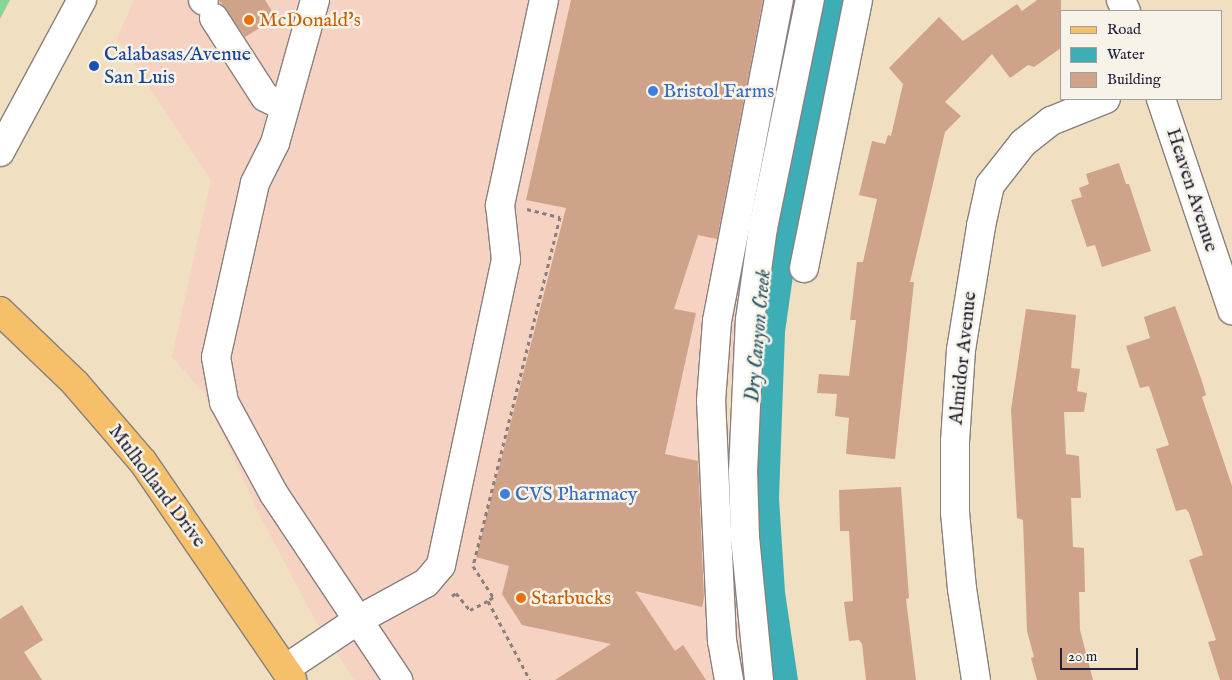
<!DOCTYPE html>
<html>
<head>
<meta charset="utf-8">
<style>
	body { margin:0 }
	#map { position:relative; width:1232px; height:680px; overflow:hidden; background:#f0dfc0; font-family:"IM FELL English",serif }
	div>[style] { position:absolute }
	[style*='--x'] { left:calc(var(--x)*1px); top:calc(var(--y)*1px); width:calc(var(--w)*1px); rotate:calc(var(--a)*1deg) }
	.built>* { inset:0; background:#f5d2c2 }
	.green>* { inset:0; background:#85d798 }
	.water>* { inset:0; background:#3daeb6 }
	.building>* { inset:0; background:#cfa389 }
	.path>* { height:3px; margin-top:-1.5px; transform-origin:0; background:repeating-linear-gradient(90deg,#89807e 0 4px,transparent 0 8px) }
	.roads { filter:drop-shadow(1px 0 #89807e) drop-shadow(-1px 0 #89807e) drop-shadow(0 1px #89807e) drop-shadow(0 -1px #89807e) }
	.minor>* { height:28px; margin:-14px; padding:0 14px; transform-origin:14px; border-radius:14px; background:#fff }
	.major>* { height:28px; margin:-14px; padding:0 14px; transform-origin:14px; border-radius:14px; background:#f6c06b }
	.dots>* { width:14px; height:14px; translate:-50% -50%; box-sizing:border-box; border:2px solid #f7f3e8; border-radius:50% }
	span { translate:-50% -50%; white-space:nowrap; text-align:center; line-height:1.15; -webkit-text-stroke:5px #f7f3e8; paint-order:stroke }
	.food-label { font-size:20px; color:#c56008 }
	.left { translate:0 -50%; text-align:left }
	.transit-label { font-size:20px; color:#164399 }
	.shop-label { font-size:20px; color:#366cbe }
	.street-label { font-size:20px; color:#22223b }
	.water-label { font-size:21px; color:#2d5a6c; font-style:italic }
	.legend { position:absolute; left:1060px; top:10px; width:162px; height:90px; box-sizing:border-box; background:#f7f3e8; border:1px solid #a29fa3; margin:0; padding:6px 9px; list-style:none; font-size:15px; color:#22223b }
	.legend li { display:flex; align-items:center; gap:10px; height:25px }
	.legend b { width:25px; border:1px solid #a29fa3 }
	.scale { position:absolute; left:1060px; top:648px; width:78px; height:22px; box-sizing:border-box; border:2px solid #22223b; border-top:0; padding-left:6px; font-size:15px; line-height:18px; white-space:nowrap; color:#22223b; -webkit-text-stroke:4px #f7f3e8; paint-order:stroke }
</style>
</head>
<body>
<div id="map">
	<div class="built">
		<div style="clip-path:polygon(134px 0,792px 0,726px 405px,730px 555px,747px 680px,354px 680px,314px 618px,258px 512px,204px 393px,172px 357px,211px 180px,117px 38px)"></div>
	</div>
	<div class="green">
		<div style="clip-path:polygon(0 0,10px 0,0 19px)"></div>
	</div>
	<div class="water">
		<div style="clip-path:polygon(819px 0,848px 0,804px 199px,785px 332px,779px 498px,785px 592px,798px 680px,772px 680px,752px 458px,762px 311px,776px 212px)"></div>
	</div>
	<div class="building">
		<div style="clip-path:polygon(219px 0,265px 0,276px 18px,245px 37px)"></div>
		<div style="clip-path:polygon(571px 0,763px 0,717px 239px,698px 235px,674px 309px,696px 313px,665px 454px,698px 461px,704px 598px,702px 607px,635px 591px,675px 651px,683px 645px,706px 680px,555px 680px,611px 644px,522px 625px,502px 594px,509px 566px,476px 557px,566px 208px,526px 200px)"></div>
		<div style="clip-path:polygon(1037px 0,1061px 0,1061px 48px,1034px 67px,1028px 65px,1010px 78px,992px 54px,945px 102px,961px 116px,945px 132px,910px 282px,914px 282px,895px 459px,846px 454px,849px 418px,835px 416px,837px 394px,817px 393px,819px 374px,849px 376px,856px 320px,850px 320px,857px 262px,863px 262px,877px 199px,859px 195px,872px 141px,885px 144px,888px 135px,891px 136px,903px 84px,889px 68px,939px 17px,963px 41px,1017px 4px,1022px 11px)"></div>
		<div style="clip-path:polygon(1119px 163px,1126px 184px,1129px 184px,1151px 251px,1102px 267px,1095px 245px,1087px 247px,1071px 200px,1082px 197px,1079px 188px,1089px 184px,1086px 174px)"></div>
		<div style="clip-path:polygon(1175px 306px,1202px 381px,1206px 395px,1202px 397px,1232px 486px,1232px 680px,1220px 680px,1208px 642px,1216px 640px,1189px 560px,1203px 555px,1189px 513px,1186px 509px,1176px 511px,1156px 449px,1169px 445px,1149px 386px,1140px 388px,1126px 346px,1150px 338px,1144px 317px)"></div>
		<div style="clip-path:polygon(1026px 309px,1076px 315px,1071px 368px,1080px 369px,1077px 391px,1087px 393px,1084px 412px,1064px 412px,1066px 454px,1079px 456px,1081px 498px,1071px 498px,1073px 547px,1084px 548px,1085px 592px,1079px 592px,1080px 630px,1093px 680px,1037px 680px,1031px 658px,1034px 657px,1027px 631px,1023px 520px,1017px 518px,1011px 410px)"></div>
		<div style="clip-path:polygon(901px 487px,909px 598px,906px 599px,916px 680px,866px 680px,862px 644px,859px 640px,849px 641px,844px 602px,853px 601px,849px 531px,840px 531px,839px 490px)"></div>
		<div style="clip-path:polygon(22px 605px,43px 640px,24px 652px,42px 680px,0 680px,0 619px)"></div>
	</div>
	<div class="path">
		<div style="--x:527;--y:209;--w:34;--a:14"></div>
		<div style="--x:560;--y:217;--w:360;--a:104"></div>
		<div style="--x:473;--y:566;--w:37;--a:57"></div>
		<div style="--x:493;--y:597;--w:6;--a:141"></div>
		<div style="--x:488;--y:601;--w:89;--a:62"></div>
		<div style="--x:452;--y:596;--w:5;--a:-37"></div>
		<div style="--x:456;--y:593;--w:22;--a:51"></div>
		<div style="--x:470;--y:610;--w:20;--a:-27"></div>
	</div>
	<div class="roads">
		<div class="minor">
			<div style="--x:203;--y:0;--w:1;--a:45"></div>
			<div style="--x:315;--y:0;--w:148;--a:105.6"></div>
			<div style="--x:275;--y:143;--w:45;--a:116.6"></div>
			<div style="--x:255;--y:183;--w:178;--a:102.6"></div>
			<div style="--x:216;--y:357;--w:46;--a:79.9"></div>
			<div style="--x:224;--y:402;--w:105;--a:61.5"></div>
			<div style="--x:274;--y:494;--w:224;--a:56.3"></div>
			<div style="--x:1121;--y:0;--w:12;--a:66"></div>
			<div style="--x:214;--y:18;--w:94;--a:57.2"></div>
			<div style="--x:265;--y:97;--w:22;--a:27"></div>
			<div style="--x:1161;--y:99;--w:223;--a:71.4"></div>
			<div style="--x:0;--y:152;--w:173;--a:-61.7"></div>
			<div style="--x:804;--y:268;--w:273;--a:-78.6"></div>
			<div style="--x:285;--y:669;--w:88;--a:-33.9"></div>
			<div style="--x:358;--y:620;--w:77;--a:-28.6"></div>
			<div style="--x:426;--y:583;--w:23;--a:-50"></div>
			<div style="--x:441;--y:565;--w:312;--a:-78"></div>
			<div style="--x:506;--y:260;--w:55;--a:-96.2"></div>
			<div style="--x:500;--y:205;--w:210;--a:-77.9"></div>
			<div style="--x:729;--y:680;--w:40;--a:-100"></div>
			<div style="--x:722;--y:641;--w:240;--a:-92.6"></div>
			<div style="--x:711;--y:401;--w:80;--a:-85.7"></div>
			<div style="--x:717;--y:321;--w:327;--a:-79.1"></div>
			<div style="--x:759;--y:680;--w:143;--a:-95.6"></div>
			<div style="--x:745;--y:538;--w:66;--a:-91.7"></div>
			<div style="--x:743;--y:472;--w:152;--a:-87.4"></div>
			<div style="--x:750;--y:320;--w:93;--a:-82"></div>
			<div style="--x:763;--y:228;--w:233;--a:-78.4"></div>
			<div style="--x:976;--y:680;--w:92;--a:-98.7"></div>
			<div style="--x:962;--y:589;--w:77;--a:-95.2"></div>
			<div style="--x:955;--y:512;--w:70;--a:-90"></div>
			<div style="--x:955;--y:442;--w:92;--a:-86.3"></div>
			<div style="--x:961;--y:350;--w:126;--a:-80.8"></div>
			<div style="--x:981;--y:226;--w:42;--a:-77.6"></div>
			<div style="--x:990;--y:185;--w:53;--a:-51.8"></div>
			<div style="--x:1023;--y:143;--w:36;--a:-38"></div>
			<div style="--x:1051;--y:121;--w:59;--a:-21.8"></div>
		</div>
		<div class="major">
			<div style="--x:0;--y:311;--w:104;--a:43.8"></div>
			<div style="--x:75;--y:383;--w:104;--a:49.3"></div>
			<div style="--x:143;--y:462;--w:264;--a:55.6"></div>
		</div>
	</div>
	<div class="dots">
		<div style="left:249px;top:20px;background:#e8710a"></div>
		<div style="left:94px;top:66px;background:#1a4fb4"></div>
		<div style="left:653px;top:91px;background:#3f7fe0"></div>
		<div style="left:505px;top:494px;background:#3f7fe0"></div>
		<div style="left:521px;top:598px;background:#e8710a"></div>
	</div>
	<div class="food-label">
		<span class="left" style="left:259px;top:20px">McDonald's</span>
		<span class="left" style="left:531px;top:598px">Starbucks</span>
	</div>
	<div class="transit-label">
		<span class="left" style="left:104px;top:66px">Calabasas/Avenue<br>San Luis</span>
	</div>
	<div class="shop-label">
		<span class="left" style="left:663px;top:91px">Bristol Farms</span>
		<span class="left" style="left:515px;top:494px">CVS Pharmacy</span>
	</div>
	<div class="street-label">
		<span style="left:1192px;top:190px;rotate:72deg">Heaven Avenue</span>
		<span style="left:963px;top:358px;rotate:-84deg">Almidor Avenue</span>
		<span style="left:157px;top:486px;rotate:53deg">Mulholland Drive</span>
	</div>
	<div class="water-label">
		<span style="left:759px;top:336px;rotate:-85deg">Dry Canyon Creek</span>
	</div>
	<ul class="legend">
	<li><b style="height:6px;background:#f6c06b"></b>Road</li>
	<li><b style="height:14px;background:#3daeb6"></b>Water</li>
	<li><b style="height:14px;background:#cfa389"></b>Building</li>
	</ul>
	<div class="scale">20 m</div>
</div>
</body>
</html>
